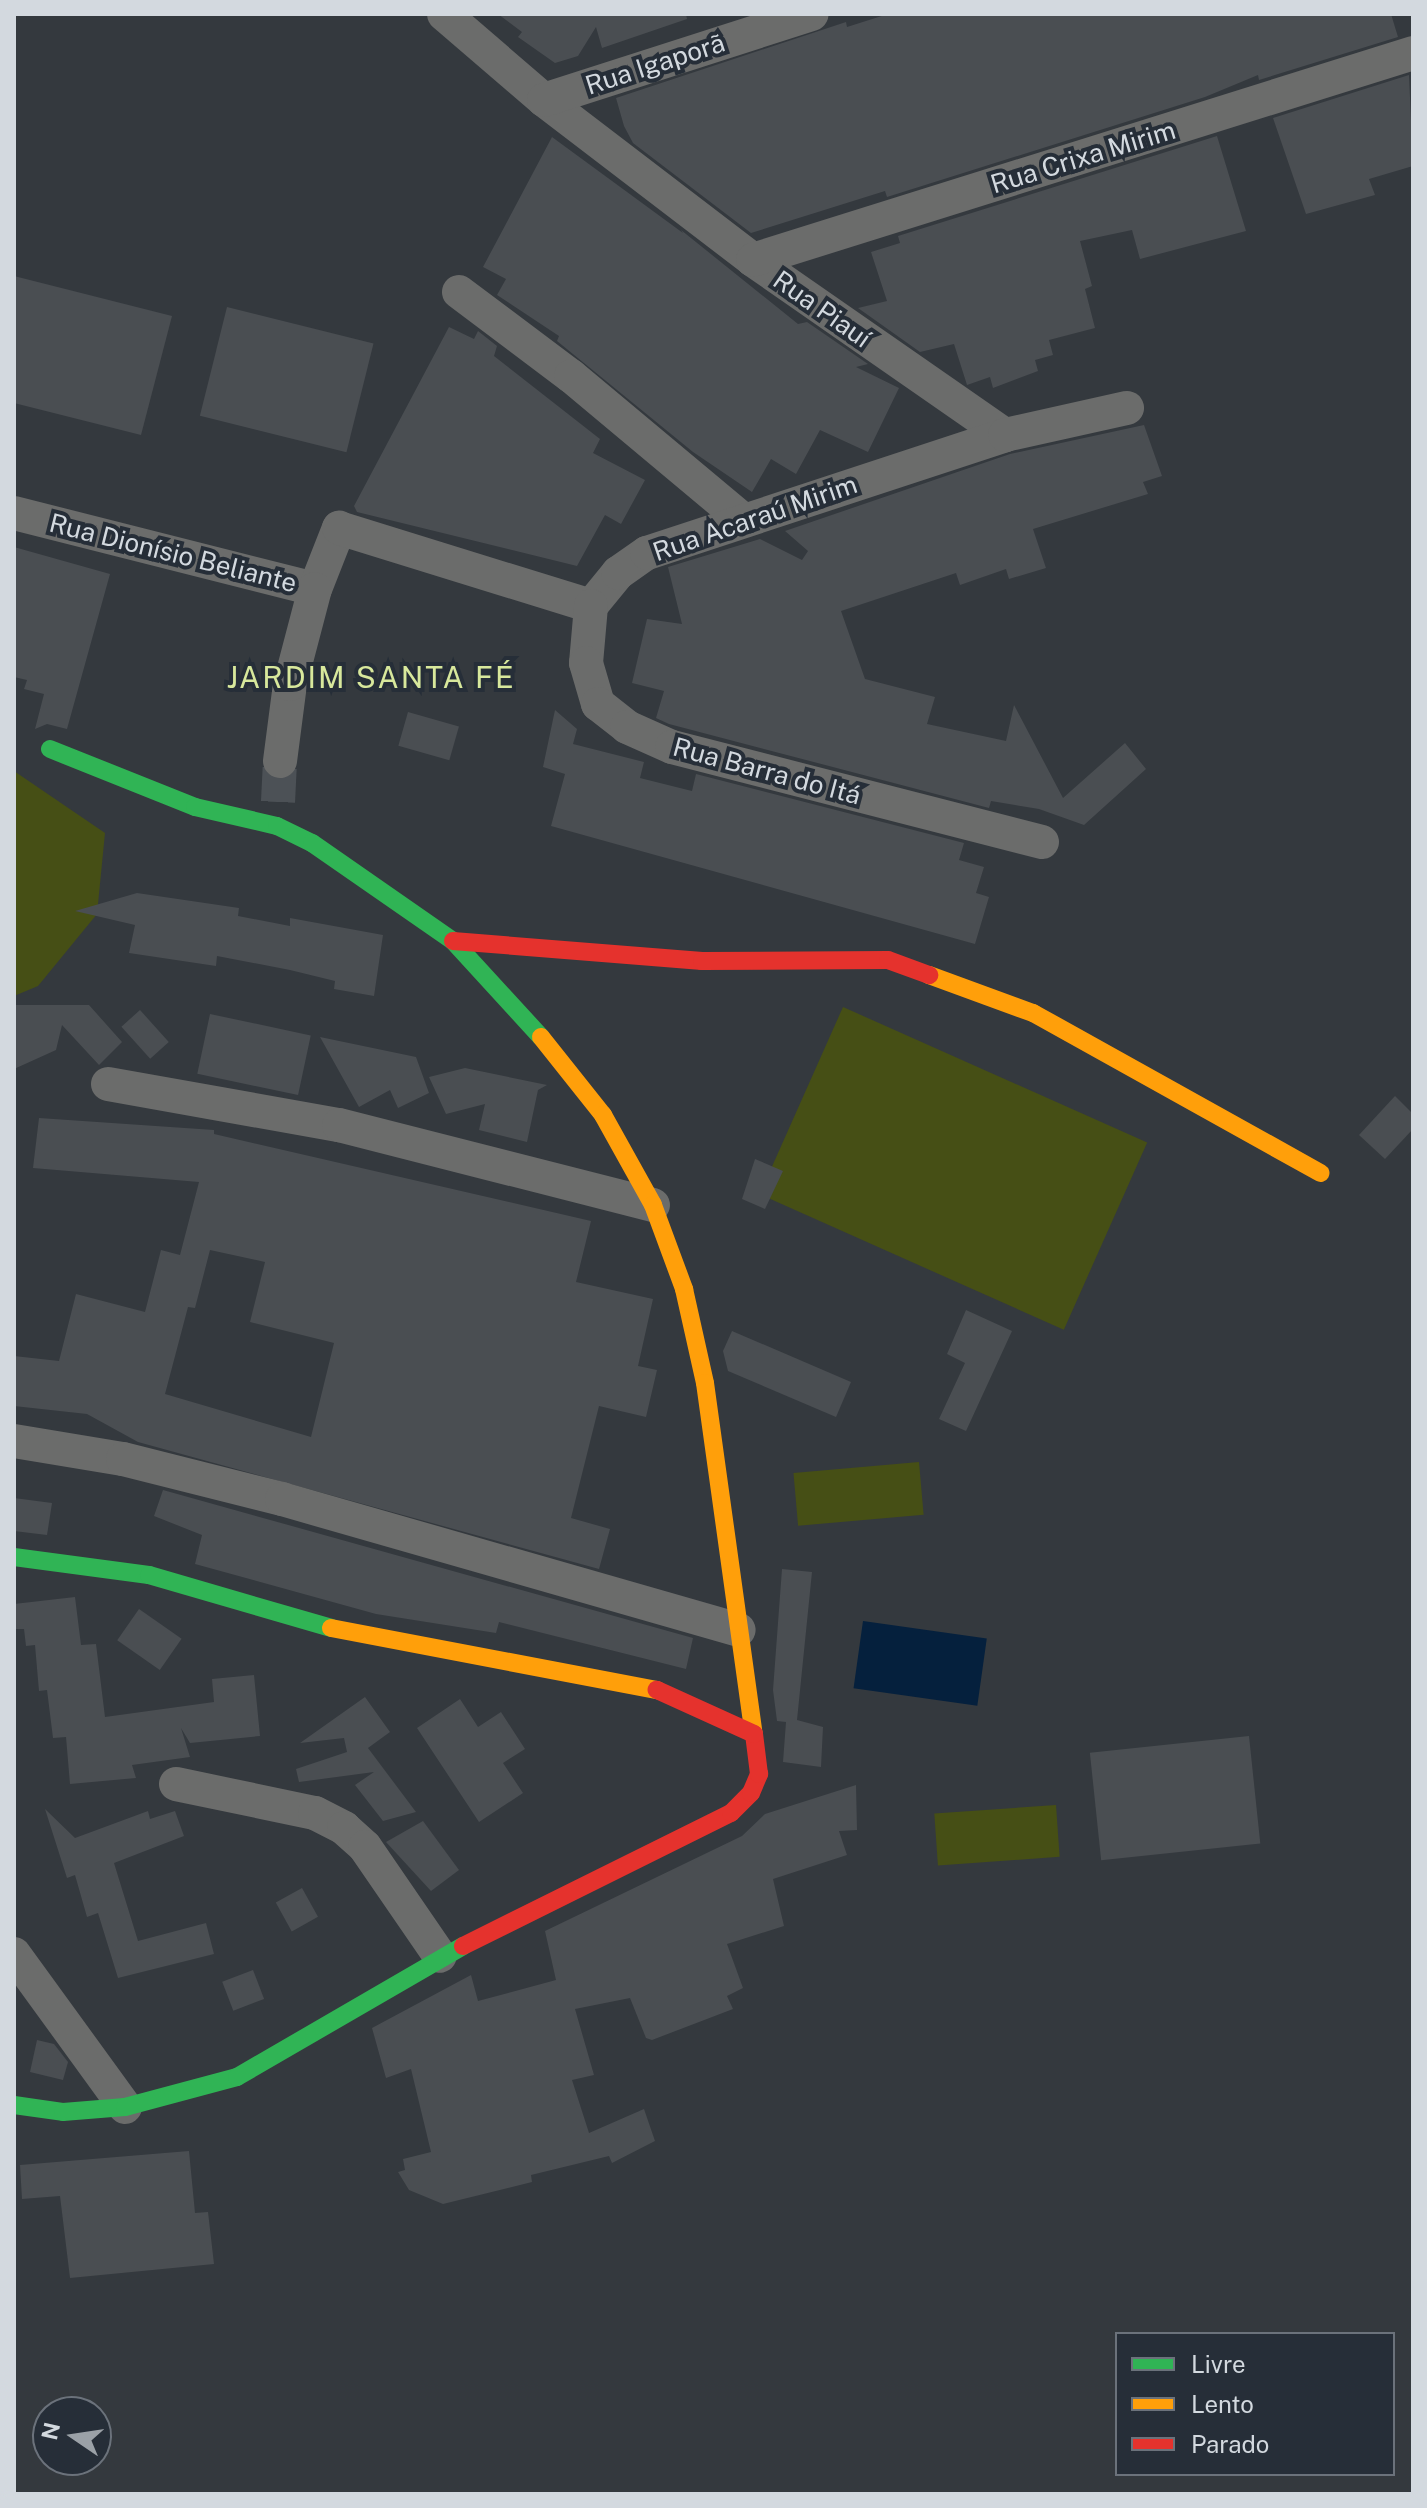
<!DOCTYPE html>
<html>
<head>
<meta charset="utf-8">
<style>
	body { margin:0 }
	#map { position:relative; width:1427px; height:2508px; overflow:hidden; background:#34393e; font-family:"Public Sans",sans-serif }
	div>[style] { position:absolute }
	[style*='--x'] { left:calc(var(--x)*1px); top:calc(var(--y)*1px); width:calc(var(--w)*1px); rotate:calc(var(--a)*1deg) }
	.green>* { inset:0; background:#464f15; transform-origin:0 0 }
	.water>* { inset:0; background:#05203d; transform-origin:0 0 }
	.building>* { inset:0; background:#4a4e52; transform-origin:0 0 }
	.street-tunnel>* { height:34px; margin-top:-17px; transform-origin:0; background:repeating-linear-gradient(90deg,#4c5156 0 34px,transparent 0 51px) }
	.street>* { height:34px; margin:-17px; padding:0 17px; transform-origin:17px; border-radius:17px; background:#6b6c6b }
	.fast>* { height:18px; margin:-9px; padding:0 9px; transform-origin:9px; border-radius:9px; background:#30b455 }
	.slow>* { height:18px; margin:-9px; padding:0 9px; transform-origin:9px; border-radius:9px; background:#ff9f0a }
	.jam>* { height:18px; margin:-9px; padding:0 9px; transform-origin:9px; border-radius:9px; background:#e5322d }
	span { translate:-50% -50%; white-space:nowrap; text-align:center; line-height:1.15; -webkit-text-stroke:8px #262e38; paint-order:stroke }
	.street-label { font-size:26px; color:#d3d9df }
	.quarter-label { font-size:30px; color:#d8e89c; letter-spacing:2px }
	.frame { position:absolute; inset:0; border:16px solid #d3d9df; pointer-events:none }
	.legend { position:absolute; left:1115px; top:2332px; width:280px; height:144px; box-sizing:border-box; background:#262e38; border:2px solid #6b727b; margin:0; padding:10px 14px; list-style:none; font-size:24px; color:#d3d9df }
	.legend li { display:flex; align-items:center; gap:16px; height:40px }
	.legend b { width:40px; border:2px solid #6b727b }
	.north { position:absolute; left:32px; top:2396px; width:80px; height:80px; box-sizing:border-box; background:#262e38; border:2px solid #6b727b; border-radius:50%; rotate:283deg; font-size:22px; font-weight:700; line-height:32px; text-align:center; color:#d3d9df }
	.north::after { content:''; display:block; margin:auto; width:28px; height:36px; background:#9ba1a7; clip-path:polygon(50% 0,100% 100%,50% 72%,0 100%) }
</style>
</head>
<body>
<div id="map">
	<div class="green">
		<div style="clip-path:polygon(14px 771px,105px 833px,97px 914px,38px 986px,14px 996px)"></div>
		<div style="left:843px;top:1007px;width:333px;height:205px;rotate:24deg"></div>
		<div style="left:919px;top:1462px;width:53px;height:126px;rotate:85deg"></div>
		<div style="left:1056px;top:1805px;width:52px;height:122px;rotate:86deg"></div>
	</div>
	<div class="water">
		<div style="left:863px;top:1621px;width:125px;height:68px;rotate:8deg"></div>
	</div>
	<div class="building">
		<div style="clip-path:polygon(498px 14px,686px 14px,687px 19px,602px 48px,596px 27px,578px 56px,555px 63px,518px 37px,522px 32px)"></div>
		<div style="clip-path:polygon(888px 14px,1391px 14px,1398px 37px,1259px 80px,1258px 75px,1205px 97px,887px 197px,885px 191px,751px 233px,633px 143px,624px 126px,616px 98px,846px 22px,847px 27px)"></div>
		<div style="clip-path:polygon(1409px 75px,1413px 166px,1369px 179px,1375px 195px,1306px 214px,1273px 118px)"></div>
		<div style="clip-path:polygon(1217px 136px,1246px 231px,1140px 259px,1132px 230px,1080px 241px,1092px 286px,1085px 289px,1095px 328px,1049px 340px,1053px 355px,1035px 360px,1038px 371px,993px 388px,990px 377px,967px 385px,954px 344px,920px 352px,858px 308px,887px 301px,871px 252px,900px 243px,898px 236px)"></div>
		<div style="clip-path:polygon(552px 137px,683px 233px,681px 230px,798px 324px,807px 322px,868px 364px,856px 367px,899px 388px,868px 452px,820px 430px,796px 474px,771px 459px,752px 492px,693px 452px,557px 341px,559px 336px,497px 295px,506px 279px,483px 267px)"></div>
		<div style="clip-path:polygon(14px 276px,172px 316px,141px 435px,14px 403px)"></div>
		<div style="left:227px;top:307px;width:151px;height:112px;rotate:14deg"></div>
		<div style="clip-path:polygon(449px 327px,474px 339px,478px 331px,497px 346px,494px 356px,600px 439px,593px 453px,645px 480px,621px 524px,605px 515px,577px 566px,357px 512px,354px 506px)"></div>
		<div style="clip-path:polygon(1144px 425px,1162px 476px,1143px 482px,1148px 494px,1033px 529px,1046px 568px,1009px 579px,1006px 569px,960px 585px,956px 573px,841px 611px,865px 679px,935px 697px,927px 724px,1006px 741px,1014px 705px,1063px 798px,1125px 743px,1146px 769px,1084px 825px,1039px 809px,991px 801px,989px 808px,669px 724px,656px 718px,664px 691px,632px 683px,647px 619px,682px 624px,668px 567px,760px 539px,802px 560px,808px 551px,785px 531px,1010px 454px)"></div>
		<div style="clip-path:polygon(14px 547px,110px 574px,67px 729px,47px 724px,35px 729px,44px 694px,24px 689px,27px 680px,14px 677px)"></div>
		<div style="clip-path:polygon(555px 710px,577px 729px,573px 744px,644px 762px,640px 778px,692px 791px,696px 774px,964px 843px,959px 860px,984px 867px,976px 893px,989px 897px,975px 944px,551px 826px,565px 774px,543px 767px)"></div>
		<div style="left:408px;top:712px;width:53px;height:35px;rotate:16deg"></div>
		<div style="clip-path:polygon(137px 893px,239px 908px,238px 916px,290px 926px,290px 918px,383px 935px,374px 996px,334px 989px,335px 981px,290px 970px,217px 956px,216px 966px,129px 953px,135px 925px,75px 911px)"></div>
		<div style="clip-path:polygon(14px 1005px,89px 1005px,122px 1042px,99px 1065px,62px 1025px,56px 1050px,14px 1069px)"></div>
		<div style="left:140px;top:1010px;width:43px;height:25px;rotate:48deg"></div>
		<div style="left:210px;top:1014px;width:103px;height:61px;rotate:12deg"></div>
		<div style="clip-path:polygon(320px 1037px,416px 1057px,429px 1093px,398px 1108px,390px 1090px,359px 1107px)"></div>
		<div style="clip-path:polygon(465px 1068px,547px 1085px,538px 1090px,527px 1142px,479px 1130px,485px 1104px,446px 1114px,429px 1077px)"></div>
		<div style="clip-path:polygon(1395px 1096px,1413px 1114px,1413px 1129px,1385px 1159px,1359px 1135px)"></div>
		<div style="clip-path:polygon(evenodd,39px 1118px,214px 1130px,214px 1134px,591px 1221px,576px 1282px,653px 1299px,638px 1366px,657px 1370px,646px 1417px,599px 1406px,571px 1518px,610px 1529px,599px 1569px,138px 1442px,87px 1414px,14px 1406px,14px 1356px,59px 1361px,76px 1294px,145px 1312px,161px 1250px,180px 1255px,199px 1182px,33px 1168px,39px 1118px,210px 1250px,265px 1262px,250px 1322px,334px 1343px,311px 1437px,165px 1394px,188px 1307px,195px 1308px,210px 1250px)"></div>
		<div style="clip-path:polygon(755px 1159px,783px 1171px,765px 1209px,742px 1199px)"></div>
		<div style="clip-path:polygon(966px 1310px,1012px 1331px,966px 1431px,939px 1419px,965px 1363px,947px 1354px)"></div>
		<div style="clip-path:polygon(732px 1331px,851px 1382px,836px 1417px,728px 1371px,723px 1351px)"></div>
		<div style="clip-path:polygon(163px 1490px,693px 1638px,686px 1669px,499px 1622px,496px 1633px,376px 1614px,195px 1564px,202px 1535px,154px 1516px)"></div>
		<div style="clip-path:polygon(14px 1498px,52px 1503px,47px 1535px,14px 1531px)"></div>
		<div style="clip-path:polygon(782px 1569px,812px 1572px,797px 1720px,823px 1727px,821px 1767px,783px 1762px,786px 1722px,777px 1721px,773px 1690px)"></div>
		<div style="clip-path:polygon(75px 1597px,81px 1645px,96px 1644px,105px 1717px,214px 1702px,212px 1679px,254px 1675px,260px 1736px,190px 1743px,181px 1728px,190px 1757px,132px 1765px,136px 1778px,70px 1784px,66px 1737px,53px 1738px,47px 1690px,39px 1691px,35px 1645px,26px 1646px,24px 1629px,14px 1629px,14px 1604px)"></div>
		<div style="left:139px;top:1609px;width:52px;height:38px;rotate:35deg"></div>
		<div style="clip-path:polygon(365px 1697px,390px 1732px,368px 1748px,416px 1812px,383px 1821px,355px 1785px,374px 1772px,299px 1782px,296px 1769px,347px 1752px,344px 1738px,300px 1743px)"></div>
		<div style="clip-path:polygon(460px 1699px,478px 1727px,501px 1712px,525px 1749px,503px 1763px,523px 1793px,479px 1822px,417px 1728px)"></div>
		<div style="left:1249px;top:1736px;width:108px;height:160px;rotate:84deg"></div>
		<div style="clip-path:polygon(856px 1785px,857px 1830px,839px 1831px,847px 1855px,773px 1879px,784px 1926px,727px 1944px,743px 1988px,727px 1996px,733px 2009px,652px 2040px,646px 2038px,630px 1998px,575px 2009px,594px 2075px,572px 2080px,589px 2133px,644px 2109px,655px 2141px,612px 2163px,609px 2156px,531px 2175px,532px 2182px,443px 2204px,409px 2190px,398px 2172px,405px 2170px,403px 2159px,431px 2152px,411px 2069px,386px 2078px,372px 2028px,471px 1975px,478px 2001px,556px 1980px,545px 1931px,742px 1836px,765px 1814px)"></div>
		<div style="clip-path:polygon(45px 1809px,75px 1838px,148px 1811px,150px 1819px,175px 1811px,184px 1836px,114px 1863px,138px 1941px,206px 1923px,214px 1954px,118px 1978px,98px 1913px,87px 1917px,75px 1875px,67px 1878px)"></div>
		<div style="clip-path:polygon(423px 1821px,459px 1870px,431px 1891px,386px 1842px)"></div>
		<div style="left:302px;top:1888px;width:33px;height:30px;rotate:61deg"></div>
		<div style="left:253px;top:1970px;width:31px;height:33px;rotate:69deg"></div>
		<div style="clip-path:polygon(37px 2040px,54px 2044px,68px 2062px,63px 2080px,30px 2072px)"></div>
		<div style="clip-path:polygon(189px 2151px,195px 2213px,208px 2212px,214px 2264px,70px 2278px,60px 2196px,22px 2199px,20px 2165px)"></div>
	</div>
	<div class="street-tunnel">
		<div style="--x:278;--y:802;--w:41;--a:-87.2"></div>
	</div>
	<div class="street">
		<div style="--x:444;--y:14;--w:132;--a:40.7"></div>
		<div style="--x:544;--y:100;--w:263;--a:37.4"></div>
		<div style="--x:753;--y:260;--w:307;--a:34.8"></div>
		<div style="--x:544;--y:100;--w:281;--a:-17.8"></div>
		<div style="--x:753;--y:260;--w:692;--a:-17.41"></div>
		<div style="--x:459;--y:292;--w:140;--a:36.9"></div>
		<div style="--x:571;--y:376;--w:223;--a:39.9"></div>
		<div style="--x:14;--y:513;--w:310;--a:14.2"></div>
		<div style="--x:315;--y:589;--w:66;--a:-68.5"></div>
		<div style="--x:339;--y:528;--w:264;--a:17.2"></div>
		<div style="--x:591;--y:606;--w:43;--a:-50.7"></div>
		<div style="--x:618;--y:573;--w:35;--a:-35"></div>
		<div style="--x:647;--y:553;--w:377;--a:-18.2"></div>
		<div style="--x:1005;--y:435;--w:125;--a:-12.5"></div>
		<div style="--x:591;--y:606;--w:57;--a:95"></div>
		<div style="--x:586;--y:663;--w:43;--a:73.7"></div>
		<div style="--x:598;--y:704;--w:37;--a:38"></div>
		<div style="--x:627;--y:727;--w:49;--a:24"></div>
		<div style="--x:672;--y:747;--w:382;--a:14.4"></div>
		<div style="--x:280;--y:761;--w:78;--a:-82.6"></div>
		<div style="--x:290;--y:684;--w:98;--a:-75.3"></div>
		<div style="--x:108;--y:1084;--w:235;--a:10.1"></div>
		<div style="--x:339;--y:1125;--w:324;--a:14.3"></div>
		<div style="--x:14;--y:1441;--w:110;--a:9.4"></div>
		<div style="--x:123;--y:1459;--w:164;--a:14.1"></div>
		<div style="--x:282;--y:1499;--w:475;--a:16"></div>
		<div style="--x:176;--y:1784;--w:142;--a:11.8"></div>
		<div style="--x:315;--y:1813;--w:33;--a:27"></div>
		<div style="--x:344;--y:1828;--w:28;--a:42"></div>
		<div style="--x:365;--y:1847;--w:132;--a:55.5"></div>
		<div style="--x:14;--y:1954;--w:189;--a:54"></div>
	</div>
	<div class="fast">
		<div style="--x:50;--y:749;--w:156;--a:21.8"></div>
		<div style="--x:195;--y:807;--w:84;--a:13"></div>
		<div style="--x:277;--y:826;--w:39;--a:26"></div>
		<div style="--x:312;--y:843;--w:172;--a:34.8"></div>
		<div style="--x:453;--y:941;--w:130;--a:47.5"></div>
		<div style="--x:14;--y:1557;--w:136;--a:7.6"></div>
		<div style="--x:149;--y:1575;--w:190;--a:16.2"></div>
		<div style="--x:14;--y:2105;--w:49;--a:8.1"></div>
		<div style="--x:63;--y:2112;--w:62;--a:-4.6"></div>
		<div style="--x:125;--y:2107;--w:116;--a:-15"></div>
		<div style="--x:237;--y:2077;--w:261;--a:-30.1"></div>
	</div>
	<div class="slow">
		<div style="--x:929;--y:975;--w:111;--a:20.1"></div>
		<div style="--x:1033;--y:1013;--w:329;--a:29.1"></div>
		<div style="--x:541;--y:1037;--w:100;--a:51.5"></div>
		<div style="--x:603;--y:1115;--w:103;--a:60.9"></div>
		<div style="--x:653;--y:1205;--w:90;--a:69.7"></div>
		<div style="--x:684;--y:1289;--w:96;--a:77.4"></div>
		<div style="--x:705;--y:1383;--w:354;--a:82.1"></div>
		<div style="--x:331;--y:1628;--w:332;--a:10.8"></div>
	</div>
	<div class="jam">
		<div style="--x:453;--y:941;--w:250;--a:4.6"></div>
		<div style="--x:702;--y:961;--w:186;--a:-0.3"></div>
		<div style="--x:888;--y:960;--w:44;--a:20.1"></div>
		<div style="--x:463;--y:1946;--w:299;--a:-26.4"></div>
		<div style="--x:731;--y:1813;--w:28;--a:-45"></div>
		<div style="--x:751;--y:1793;--w:21;--a:-67"></div>
		<div style="--x:759;--y:1774;--w:40;--a:-97.1"></div>
		<div style="--x:754;--y:1734;--w:107;--a:-155.6"></div>
	</div>
	<div class="street-label">
		<span style="left:655px;top:64px;rotate:-18deg">Rua Igaporã</span>
		<span style="left:1083px;top:157px;rotate:-17deg">Rua Crixa Mirim</span>
		<span style="left:822px;top:309px;rotate:35deg">Rua Piauí</span>
		<span style="left:755px;top:518px;rotate:-19deg">Rua Acaraú Mirim</span>
		<span style="left:173px;top:553px;rotate:14deg">Rua Dionísio Beliante</span>
		<span style="left:767px;top:771px;rotate:15deg">Rua Barra do Itá</span>
	</div>
	<div class="quarter-label">
		<span style="left:371px;top:677px">JARDIM SANTA FÉ</span>
	</div>
	<div class="frame"></div>
	<ul class="legend">
	<li><b style="height:10px;background:#30b455"></b>Livre</li>
	<li><b style="height:10px;background:#ff9f0a"></b>Lento</li>
	<li><b style="height:10px;background:#e5322d"></b>Parado</li>
	</ul>
	<div class="north">N</div>
</div>
</body>
</html>
